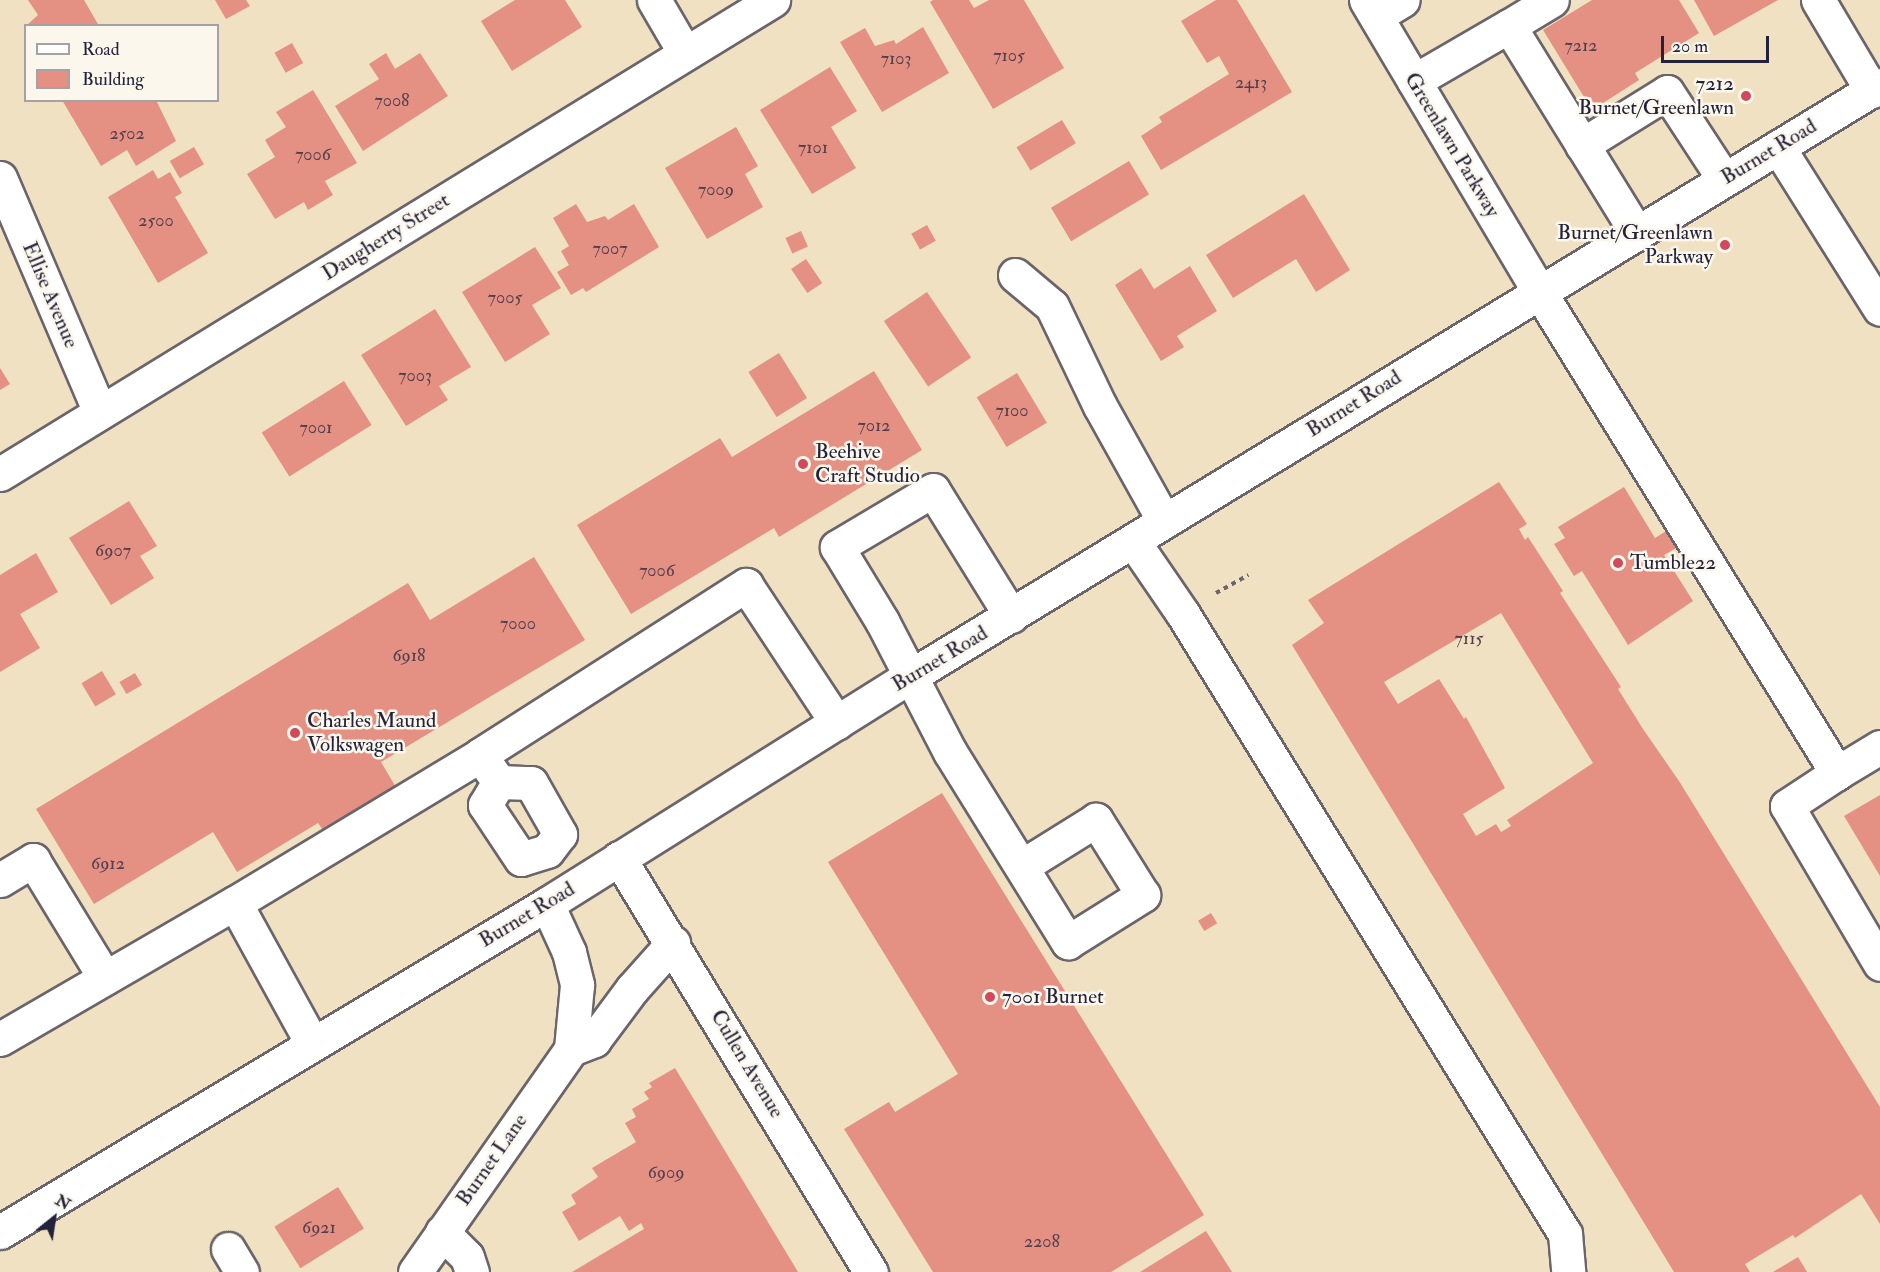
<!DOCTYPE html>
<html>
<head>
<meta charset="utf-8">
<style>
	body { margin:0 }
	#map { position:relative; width:1880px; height:1272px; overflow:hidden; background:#f1e1c3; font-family:"IM FELL Double Pica",serif }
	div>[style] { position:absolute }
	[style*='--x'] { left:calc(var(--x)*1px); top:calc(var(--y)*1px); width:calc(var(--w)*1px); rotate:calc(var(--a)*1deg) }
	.building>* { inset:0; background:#e49083; transform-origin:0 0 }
	.path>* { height:4px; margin-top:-2px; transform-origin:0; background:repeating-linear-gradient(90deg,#6a656b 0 4.5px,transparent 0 9px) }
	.roads { filter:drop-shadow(2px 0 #6a656b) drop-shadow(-2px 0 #6a656b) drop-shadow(0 2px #6a656b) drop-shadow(0 -2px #6a656b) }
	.minor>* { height:33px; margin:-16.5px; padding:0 16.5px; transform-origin:16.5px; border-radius:16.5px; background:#fff }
	.major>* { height:33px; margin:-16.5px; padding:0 16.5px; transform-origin:16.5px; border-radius:16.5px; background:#fff }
	.dots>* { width:16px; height:16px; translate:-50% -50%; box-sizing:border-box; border:3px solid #fbf7ec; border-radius:50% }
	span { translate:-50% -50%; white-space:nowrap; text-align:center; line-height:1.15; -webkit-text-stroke:5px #fbf7ec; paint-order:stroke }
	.number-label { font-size:18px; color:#523e4d }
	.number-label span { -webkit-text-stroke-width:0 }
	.poi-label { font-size:21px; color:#22223b }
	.right { translate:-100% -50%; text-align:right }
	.left { translate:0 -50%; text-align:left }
	.street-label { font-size:21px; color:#22223b }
	.legend { position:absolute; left:24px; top:24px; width:195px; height:78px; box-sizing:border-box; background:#fbf7ec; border:2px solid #a4a2a5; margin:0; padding:8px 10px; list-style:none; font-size:18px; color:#22223b }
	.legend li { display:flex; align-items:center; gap:12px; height:30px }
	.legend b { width:30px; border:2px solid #a4a2a5 }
	.north { position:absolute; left:24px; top:1188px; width:60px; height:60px; -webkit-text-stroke:4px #fbf7ec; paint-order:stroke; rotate:30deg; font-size:16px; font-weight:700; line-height:24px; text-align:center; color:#22223b }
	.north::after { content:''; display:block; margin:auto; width:21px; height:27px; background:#22223b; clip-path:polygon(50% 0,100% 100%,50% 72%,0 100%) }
	.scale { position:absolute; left:1661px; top:36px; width:108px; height:27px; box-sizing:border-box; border:3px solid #22223b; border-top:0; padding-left:8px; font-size:18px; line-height:21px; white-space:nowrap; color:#22223b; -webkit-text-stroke:4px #fbf7ec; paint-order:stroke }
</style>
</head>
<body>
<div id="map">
	<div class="building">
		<div style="clip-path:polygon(28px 0,84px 0,99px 26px,26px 26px,38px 15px)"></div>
		<div style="clip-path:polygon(215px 0,246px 0,250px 6px,226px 19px)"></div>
		<div style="clip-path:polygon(515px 0,565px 0,582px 27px,512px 71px,481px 21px)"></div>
		<div style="clip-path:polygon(933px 0,969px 0,974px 8px,989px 0,1024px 0,1064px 68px,993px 109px,930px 2px)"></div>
		<div style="clip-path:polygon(1216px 0,1237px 0,1292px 92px,1161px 170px,1141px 136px,1162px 122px,1159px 117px,1229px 74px,1219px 56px,1207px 63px,1181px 21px)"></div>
		<div style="clip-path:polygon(1592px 0,1679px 0,1699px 33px,1635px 73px,1639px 80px,1592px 110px,1543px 30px)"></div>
		<div style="clip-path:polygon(1694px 0,1778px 0,1714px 36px)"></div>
		<div style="clip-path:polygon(923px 27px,949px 73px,882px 112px,840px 42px,865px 28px,875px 46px,894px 40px,896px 44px)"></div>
		<div style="left:292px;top:43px;width:23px;height:20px;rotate:61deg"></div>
		<div style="clip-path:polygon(386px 53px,395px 69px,420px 53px,448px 96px,363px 151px,335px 106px,379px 79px,369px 64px)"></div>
		<div style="clip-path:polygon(830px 67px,857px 111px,831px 127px,856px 168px,812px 194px,760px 110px)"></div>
		<div style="clip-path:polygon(313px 90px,357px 163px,325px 181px,333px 195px,308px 210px,304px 202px,275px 219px,247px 174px,275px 157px,265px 140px,286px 127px,276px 112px)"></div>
		<div style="clip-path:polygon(62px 100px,156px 100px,176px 141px,136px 166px,127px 150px,101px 166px)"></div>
		<div style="left:1062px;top:120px;width:27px;height:53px;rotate:59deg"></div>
		<div style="clip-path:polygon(736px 127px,758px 166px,745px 174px,763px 207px,707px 239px,665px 168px)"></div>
		<div style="left:194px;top:147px;width:20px;height:28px;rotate:60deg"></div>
		<div style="left:1129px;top:161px;width:39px;height:91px;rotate:59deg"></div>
		<div style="clip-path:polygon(153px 170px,158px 179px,170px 172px,182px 193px,175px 197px,208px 253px,158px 283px,108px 197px)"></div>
		<div style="clip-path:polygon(1304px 194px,1350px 270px,1316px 292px,1296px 259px,1233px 298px,1206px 255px)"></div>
		<div style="clip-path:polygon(576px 204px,587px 222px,605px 216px,608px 220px,634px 204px,659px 247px,586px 292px,583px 288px,571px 295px,557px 272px,569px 265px,561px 251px,569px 246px,553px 218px)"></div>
		<div style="left:927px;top:225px;width:18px;height:18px;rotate:61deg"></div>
		<div style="left:801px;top:231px;width:17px;height:17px;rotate:66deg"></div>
		<div style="clip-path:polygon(535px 247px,561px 288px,532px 305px,550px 334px,505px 362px,462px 292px)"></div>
		<div style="left:806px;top:259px;width:29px;height:18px;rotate:56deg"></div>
		<div style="clip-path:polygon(1190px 266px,1217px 311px,1177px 336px,1184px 347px,1161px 361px,1115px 285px,1141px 268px,1154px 289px)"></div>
		<div style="left:927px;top:292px;width:79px;height:52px;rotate:56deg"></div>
		<div style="clip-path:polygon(435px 309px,471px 367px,439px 386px,448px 400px,406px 426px,361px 355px)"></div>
		<div style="left:779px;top:353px;width:53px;height:36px;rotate:58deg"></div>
		<div style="clip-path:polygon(0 368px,10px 384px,0 390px)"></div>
		<div style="clip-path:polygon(874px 371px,922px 450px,779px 537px,774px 528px,631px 614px,577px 525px,720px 438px,732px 457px)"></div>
		<div style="left:1017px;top:373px;width:58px;height:47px;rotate:59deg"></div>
		<div style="left:344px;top:381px;width:52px;height:97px;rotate:58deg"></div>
		<div style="clip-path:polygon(evenodd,1499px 482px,1527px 524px,1519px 529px,1525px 540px,1528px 537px,1563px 591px,1560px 593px,1621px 687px,1618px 689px,1643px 729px,1679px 781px,1880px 1107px,1880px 1224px,1861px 1194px,1795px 1238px,1793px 1235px,1745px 1264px,1750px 1272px,1674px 1272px,1292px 645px,1324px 623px,1308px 600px,1499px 482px,1501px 613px,1593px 763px,1507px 820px,1511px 826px,1501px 832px,1496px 824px,1476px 836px,1463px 814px,1505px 788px,1466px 717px,1464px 719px,1439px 679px,1398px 704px,1384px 682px,1501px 613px)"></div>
		<div style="clip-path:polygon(1624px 487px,1655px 538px,1674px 526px,1685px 543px,1664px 555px,1693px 601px,1628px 645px,1582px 571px,1574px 576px,1554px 544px,1565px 538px,1558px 527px)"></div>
		<div style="clip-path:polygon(129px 501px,157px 546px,140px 556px,154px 578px,111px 605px,69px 538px)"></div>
		<div style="clip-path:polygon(36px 553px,58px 592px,20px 614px,40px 648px,0 672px,0 575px)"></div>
		<div style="clip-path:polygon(534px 557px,585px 640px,381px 762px,397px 789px,325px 833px,318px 823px,237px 872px,213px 832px,94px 904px,36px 809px,408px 583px,430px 620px)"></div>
		<div style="left:102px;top:671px;width:27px;height:24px;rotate:59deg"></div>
		<div style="left:135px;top:673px;width:14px;height:18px;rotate:60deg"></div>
		<div style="clip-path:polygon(942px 793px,1204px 1215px,1111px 1272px,933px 1272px,844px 1129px,889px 1102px,895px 1112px,958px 1074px,828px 862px)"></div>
		<div style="clip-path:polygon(1880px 795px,1880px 876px,1844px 816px)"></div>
		<div style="left:1211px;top:913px;width:12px;height:15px;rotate:59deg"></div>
		<div style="clip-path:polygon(675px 1068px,798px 1272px,572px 1272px,644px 1229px,641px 1223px,629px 1231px,620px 1216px,579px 1241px,562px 1212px,576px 1204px,571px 1195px,598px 1177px,592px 1168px,636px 1142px,625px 1123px,636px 1117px,632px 1109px,649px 1099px,644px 1092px,652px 1087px,649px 1083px)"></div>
		<div style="left:338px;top:1187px;width:49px;height:75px;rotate:58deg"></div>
		<div style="clip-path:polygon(1206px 1231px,1232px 1272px,1140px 1272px)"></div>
		<div style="clip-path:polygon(1798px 1257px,1807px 1272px,1773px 1272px)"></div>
	</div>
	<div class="path">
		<div style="--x:1216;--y:593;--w:37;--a:-29"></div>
	</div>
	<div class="roads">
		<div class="minor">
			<div style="--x:654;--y:0;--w:61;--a:59.7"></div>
			<div style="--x:1366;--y:0;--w:339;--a:59.3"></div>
			<div style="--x:1539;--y:291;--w:567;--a:58.27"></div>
			<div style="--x:1837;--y:773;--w:50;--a:-31.2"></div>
			<div style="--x:1818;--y:0;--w:106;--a:59.3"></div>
			<div style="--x:1376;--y:16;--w:31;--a:-31"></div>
			<div style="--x:1509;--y:26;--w:50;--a:-31.2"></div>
			<div style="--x:1414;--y:81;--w:110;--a:-30.1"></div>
			<div style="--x:1509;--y:26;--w:242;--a:58.3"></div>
			<div style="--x:1582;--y:145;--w:100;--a:-31.9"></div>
			<div style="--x:1667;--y:92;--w:104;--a:56.8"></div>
			<div style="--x:1778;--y:147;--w:191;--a:57.8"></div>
			<div style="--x:0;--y:178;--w:254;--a:66.9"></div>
			<div style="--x:1015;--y:275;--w:48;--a:40"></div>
			<div style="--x:1052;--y:306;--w:111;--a:64.4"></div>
			<div style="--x:1100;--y:406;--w:132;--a:60.9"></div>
			<div style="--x:0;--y:474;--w:907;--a:-31.52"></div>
			<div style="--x:1133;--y:541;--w:88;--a:55.6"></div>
			<div style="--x:1183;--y:614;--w:728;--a:58.36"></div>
			<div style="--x:1565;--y:1234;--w:38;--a:85"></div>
			<div style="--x:1011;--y:616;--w:148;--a:-121.8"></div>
			<div style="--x:933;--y:490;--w:112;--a:149.3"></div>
			<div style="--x:837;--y:547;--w:87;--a:58.7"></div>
			<div style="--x:882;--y:621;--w:148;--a:62.6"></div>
			<div style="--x:950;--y:752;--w:224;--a:58.2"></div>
			<div style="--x:1068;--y:942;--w:89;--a:-32.1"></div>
			<div style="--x:1143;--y:895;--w:89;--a:-122.1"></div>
			<div style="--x:1096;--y:820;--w:87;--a:148.1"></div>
			<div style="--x:480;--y:755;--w:316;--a:-32.6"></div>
			<div style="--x:746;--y:585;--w:165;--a:56.6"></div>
			<div style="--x:1837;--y:773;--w:60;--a:146.6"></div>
			<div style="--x:1787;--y:806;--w:183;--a:59.5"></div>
			<div style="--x:499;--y:782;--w:32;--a:2"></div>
			<div style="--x:531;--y:783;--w:59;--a:60.4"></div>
			<div style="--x:560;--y:834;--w:21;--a:127"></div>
			<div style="--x:547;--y:851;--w:27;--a:163"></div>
			<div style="--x:521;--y:859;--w:65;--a:-123.7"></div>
			<div style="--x:485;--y:805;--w:27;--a:-59"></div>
			<div style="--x:619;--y:858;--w:485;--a:58.7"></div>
			<div style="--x:0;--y:880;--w:39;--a:-31"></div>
			<div style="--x:33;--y:860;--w:138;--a:58.6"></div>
			<div style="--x:235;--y:903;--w:286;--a:-31.1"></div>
			<div style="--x:480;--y:755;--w:33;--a:55"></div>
			<div style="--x:547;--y:904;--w:53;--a:65.4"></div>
			<div style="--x:569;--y:952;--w:34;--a:76"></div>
			<div style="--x:577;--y:985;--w:64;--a:95.4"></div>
			<div style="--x:0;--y:1039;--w:272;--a:-30.1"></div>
			<div style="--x:235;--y:903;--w:160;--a:61.2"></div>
			<div style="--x:442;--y:1232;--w:35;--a:45"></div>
			<div style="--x:467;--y:1257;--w:16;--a:72"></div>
			<div style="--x:228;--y:1249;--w:27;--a:59"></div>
			<div style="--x:415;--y:1272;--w:272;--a:-55"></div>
			<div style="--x:571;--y:1049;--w:25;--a:-21"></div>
			<div style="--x:594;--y:1040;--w:64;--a:-53.3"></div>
			<div style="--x:632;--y:989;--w:62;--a:-48.3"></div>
		</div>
		<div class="major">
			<div style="--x:0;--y:1232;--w:638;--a:-30.95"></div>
			<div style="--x:547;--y:904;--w:427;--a:-32.1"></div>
			<div style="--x:909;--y:677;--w:1137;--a:-31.37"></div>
		</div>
	</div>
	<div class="dots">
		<div style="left:1746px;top:96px;background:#d1495b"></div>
		<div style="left:1725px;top:245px;background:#d1495b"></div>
		<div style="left:803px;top:464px;background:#d1495b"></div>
		<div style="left:1618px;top:563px;background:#d1495b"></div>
		<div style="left:295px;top:733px;background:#d1495b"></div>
		<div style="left:990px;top:997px;background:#d1495b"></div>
	</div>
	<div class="number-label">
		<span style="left:1581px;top:46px">7212</span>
		<span style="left:1009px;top:56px">7105</span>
		<span style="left:896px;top:59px">7103</span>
		<span style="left:1251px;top:83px">2413</span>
		<span style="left:392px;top:101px">7008</span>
		<span style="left:127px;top:134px">2502</span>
		<span style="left:813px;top:148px">7101</span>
		<span style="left:313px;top:155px">7006</span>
		<span style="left:716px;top:190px">7009</span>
		<span style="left:156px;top:221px">2500</span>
		<span style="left:610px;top:249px">7007</span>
		<span style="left:505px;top:298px">7005</span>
		<span style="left:415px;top:376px">7003</span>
		<span style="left:1012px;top:411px">7100</span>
		<span style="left:874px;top:426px">7012</span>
		<span style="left:316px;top:428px">7001</span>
		<span style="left:113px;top:551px">6907</span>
		<span style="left:657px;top:571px">7006</span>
		<span style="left:518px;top:624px">7000</span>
		<span style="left:1469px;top:639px">7115</span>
		<span style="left:409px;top:656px">6918</span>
		<span style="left:108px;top:864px">6912</span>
		<span style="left:666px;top:1173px">6909</span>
		<span style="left:319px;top:1228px">6921</span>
		<span style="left:1042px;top:1242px">2208</span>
	</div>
	<div class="poi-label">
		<span class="right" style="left:1734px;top:96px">7212<br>Burnet/Greenlawn</span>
		<span class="right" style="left:1713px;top:245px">Burnet/Greenlawn<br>Parkway</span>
		<span class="left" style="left:815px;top:464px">Beehive<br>Craft Studio</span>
		<span class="left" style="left:1630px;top:563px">Tumble22</span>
		<span class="left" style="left:307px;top:733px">Charles Maund<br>Volkswagen</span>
		<span class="left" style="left:1002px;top:997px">7001 Burnet</span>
	</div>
	<div class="street-label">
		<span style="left:1452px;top:145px;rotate:59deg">Greenlawn Parkway</span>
		<span style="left:1769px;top:152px;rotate:-31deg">Burnet Road</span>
		<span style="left:386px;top:237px;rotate:-32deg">Daugherty Street</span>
		<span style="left:50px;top:295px;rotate:67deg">Ellise Avenue</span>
		<span style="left:1354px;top:404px;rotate:-32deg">Burnet Road</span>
		<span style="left:940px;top:659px;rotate:-31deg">Burnet Road</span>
		<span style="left:527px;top:915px;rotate:-31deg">Burnet Road</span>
		<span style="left:747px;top:1064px;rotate:59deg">Cullen Avenue</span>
		<span style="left:492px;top:1160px;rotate:-55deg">Burnet Lane</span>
	</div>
	<ul class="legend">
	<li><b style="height:8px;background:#fff"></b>Road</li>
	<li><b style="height:16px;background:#e49083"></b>Building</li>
	</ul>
	<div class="north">N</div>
	<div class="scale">20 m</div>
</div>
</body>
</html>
